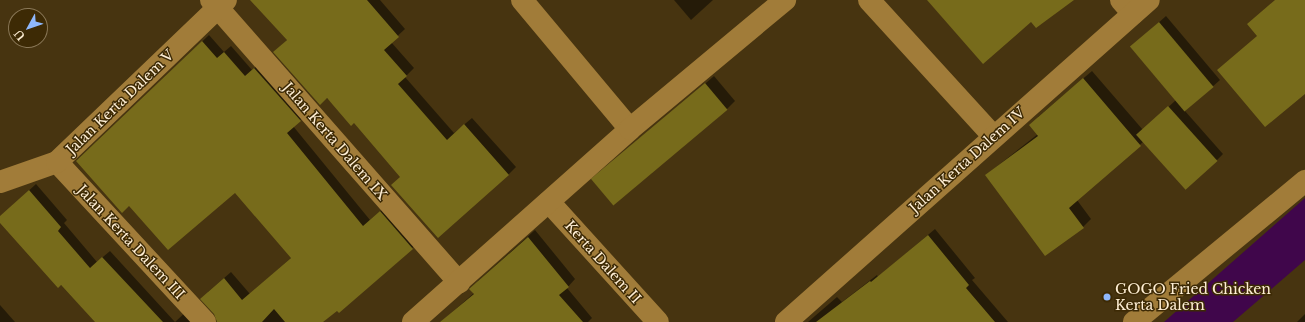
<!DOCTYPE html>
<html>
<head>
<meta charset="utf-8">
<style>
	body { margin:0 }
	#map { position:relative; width:1305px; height:322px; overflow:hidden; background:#473410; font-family:"Libre Baskerville",serif }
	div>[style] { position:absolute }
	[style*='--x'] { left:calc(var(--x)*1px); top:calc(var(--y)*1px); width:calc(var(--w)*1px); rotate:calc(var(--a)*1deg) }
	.water>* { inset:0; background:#40064b }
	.shadow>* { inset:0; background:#0007 }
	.building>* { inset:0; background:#776b1b; transform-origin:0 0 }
	.minor>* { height:22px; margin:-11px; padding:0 11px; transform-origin:11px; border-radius:11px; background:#a17c39 }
	.dots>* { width:11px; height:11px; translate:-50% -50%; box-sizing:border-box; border:2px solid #3d2a05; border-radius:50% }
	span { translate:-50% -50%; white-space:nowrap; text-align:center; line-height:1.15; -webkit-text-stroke:3px #3d2a05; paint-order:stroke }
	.street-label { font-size:14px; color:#feeed4 }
	.poi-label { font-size:14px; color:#feeed4 }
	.left { translate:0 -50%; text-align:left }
	.north { position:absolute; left:8px; top:8px; width:40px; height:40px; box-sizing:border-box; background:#3d2a05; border:1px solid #8a7858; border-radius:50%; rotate:230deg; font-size:11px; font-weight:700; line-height:16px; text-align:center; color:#feeed4 }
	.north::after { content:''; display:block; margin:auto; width:14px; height:18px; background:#8fb8fd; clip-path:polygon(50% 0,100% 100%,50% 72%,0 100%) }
</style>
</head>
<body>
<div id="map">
	<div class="water">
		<div style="clip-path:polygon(1305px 198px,1305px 260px,1233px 322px,1164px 322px)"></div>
	</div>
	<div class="shadow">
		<div style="clip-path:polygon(252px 0,380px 0,405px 29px,391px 42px,414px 68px,405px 77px,454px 133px,472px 118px,516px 167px,508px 175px,401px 176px,354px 122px,274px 52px,288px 39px)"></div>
		<div style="clip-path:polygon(674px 0,713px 0,691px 20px)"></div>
		<div style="clip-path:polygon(1166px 16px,1220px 80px,1185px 111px,1223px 154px,1217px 160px,1143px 142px,1077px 200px,1091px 219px,1083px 227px,986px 175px,1038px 134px,1038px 117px,1092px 71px,1143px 130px,1176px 100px,1138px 41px)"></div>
		<div style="clip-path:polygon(209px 35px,224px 52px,231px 46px,252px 70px,262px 62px,307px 114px,293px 126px,370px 220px,387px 205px,419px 242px,339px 312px,337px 309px,322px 322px,217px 322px,208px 292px,231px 272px,250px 294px,292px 257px,235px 191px,129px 205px,77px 161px)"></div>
		<div style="clip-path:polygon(714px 76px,735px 101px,727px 109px,602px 173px)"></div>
		<div style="clip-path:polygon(36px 184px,67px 220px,64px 223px,97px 262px,110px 251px,175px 322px,189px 309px,202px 322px,96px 322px,0 221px,0 217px)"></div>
		<div style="clip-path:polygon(935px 229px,975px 278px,972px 280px,1008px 322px,808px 322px,837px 297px,842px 302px,877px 275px,878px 277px)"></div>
		<div style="clip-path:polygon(535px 230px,575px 279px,567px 288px,592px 318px,588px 322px,441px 322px,474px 293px,478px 281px)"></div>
		<div style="clip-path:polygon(0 305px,15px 322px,0 322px)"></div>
		<div style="clip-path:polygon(1305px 314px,1305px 322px,1297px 322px)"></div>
	</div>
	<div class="building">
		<div style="clip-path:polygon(250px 0,367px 0,399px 37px,384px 50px,407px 76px,398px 84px,447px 140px,464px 124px,509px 175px,438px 238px,391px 185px,400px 177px,354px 123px,351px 126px,327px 98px,320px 105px,273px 52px,287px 40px)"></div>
		<div style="clip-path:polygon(927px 0,1074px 0,1036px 28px,1031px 22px,983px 64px)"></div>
		<div style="clip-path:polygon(1275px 0,1305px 0,1305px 94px,1265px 127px,1217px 70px,1257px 36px,1247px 24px)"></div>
		<div style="left:1159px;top:22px;width:85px;height:38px;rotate:50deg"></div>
		<div style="clip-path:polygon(202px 41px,217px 58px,224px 52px,245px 76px,254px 68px,301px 121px,287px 133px,363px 226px,380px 211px,413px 249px,339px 313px,337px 311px,323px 322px,285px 322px,274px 309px,262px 322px,217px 322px,214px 314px,200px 299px,224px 278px,242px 300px,291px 258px,235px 193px,168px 250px,129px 206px,122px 213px,76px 161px)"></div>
		<div style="clip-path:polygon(1083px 78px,1141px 146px,1069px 208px,1084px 228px,1045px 256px,985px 175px,1038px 136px,1029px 125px)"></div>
		<div style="left:705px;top:83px;width:35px;height:149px;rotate:50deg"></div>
		<div style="left:1168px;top:106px;width:74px;height:43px;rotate:48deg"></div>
		<div style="clip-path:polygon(29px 190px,61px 227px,58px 231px,90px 268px,102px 257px,163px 322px,95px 322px,61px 285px,58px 288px,0 223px,0 216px)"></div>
		<div style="clip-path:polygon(928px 235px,969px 285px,966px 288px,995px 322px,816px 322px,870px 281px,871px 282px)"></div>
		<div style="clip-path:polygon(528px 237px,569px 287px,559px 295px,583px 322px,440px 322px,474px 294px,469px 289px)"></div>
	</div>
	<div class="minor">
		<div style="--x:211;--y:0;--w:376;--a:48.7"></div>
		<div style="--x:522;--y:0;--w:168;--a:50.1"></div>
		<div style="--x:869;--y:0;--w:184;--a:47.6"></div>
		<div style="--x:1121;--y:0;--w:18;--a:49"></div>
		<div style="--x:57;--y:162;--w:218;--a:47.2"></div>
		<div style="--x:0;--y:182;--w:60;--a:-19.3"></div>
		<div style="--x:57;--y:162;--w:234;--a:-43.8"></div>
		<div style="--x:549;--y:202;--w:162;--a:47.8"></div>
		<div style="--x:413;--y:322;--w:290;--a:-41.6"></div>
		<div style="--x:630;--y:129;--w:202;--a:-39.8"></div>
		<div style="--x:786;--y:322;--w:485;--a:-41.6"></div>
		<div style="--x:1134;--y:322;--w:222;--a:-39.5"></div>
	</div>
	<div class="dots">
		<div style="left:1107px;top:297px;background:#8fb8fd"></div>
	</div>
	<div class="street-label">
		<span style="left:120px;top:102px;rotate:-44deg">Jalan Kerta Dalem V</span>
		<span style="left:335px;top:141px;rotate:49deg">Jalan Kerta Dalem IX</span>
		<span style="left:967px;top:160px;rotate:-42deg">Jalan Kerta Dalem IV</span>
		<span style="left:131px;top:242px;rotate:47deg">Jalan Kerta Dalem III</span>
		<span style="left:603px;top:262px;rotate:48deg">Kerta Dalem II</span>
	</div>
	<div class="poi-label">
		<span class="left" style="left:1115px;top:297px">GOGO Fried Chicken<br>Kerta Dalem</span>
	</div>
	<div class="north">U</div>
</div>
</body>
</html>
